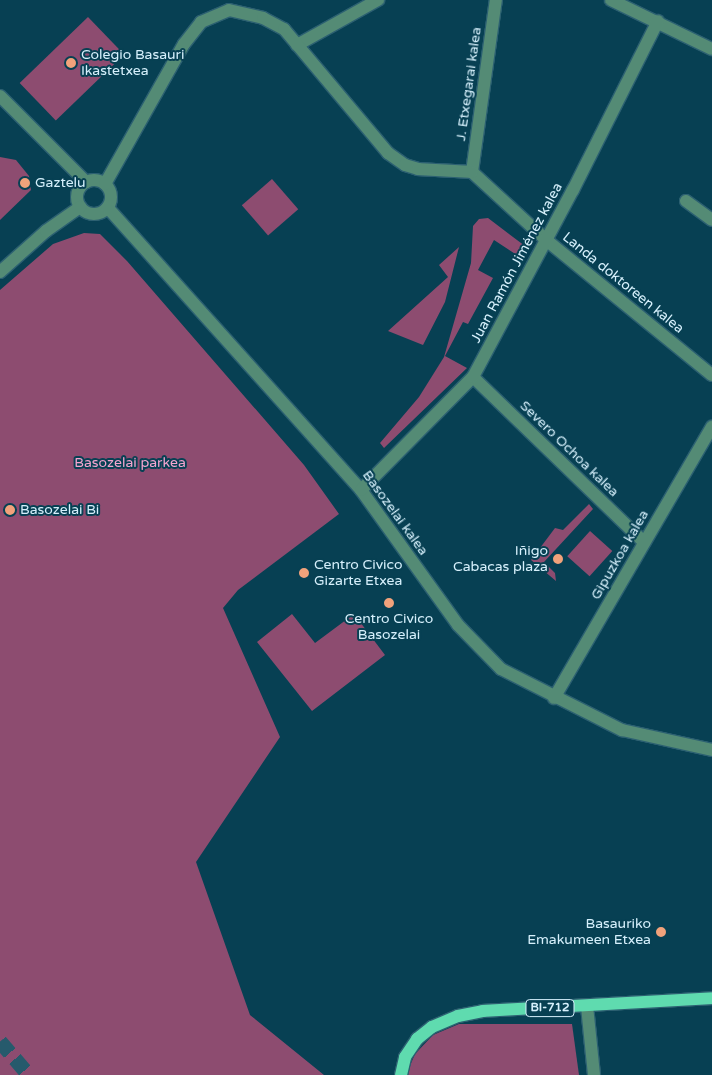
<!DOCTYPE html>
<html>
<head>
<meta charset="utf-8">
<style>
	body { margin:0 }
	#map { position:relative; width:712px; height:1075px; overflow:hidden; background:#074053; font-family:"Varela Round",sans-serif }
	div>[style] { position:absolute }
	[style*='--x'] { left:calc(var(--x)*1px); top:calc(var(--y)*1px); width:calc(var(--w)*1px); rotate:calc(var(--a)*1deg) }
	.green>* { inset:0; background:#8d4c70; transform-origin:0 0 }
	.highway-tunnel>* { height:15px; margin-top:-7.5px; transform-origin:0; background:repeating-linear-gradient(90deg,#265a6c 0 15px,transparent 0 23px) }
	.roads { filter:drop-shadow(1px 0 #2c6071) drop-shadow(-1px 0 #2c6071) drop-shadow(0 1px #2c6071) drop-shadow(0 -1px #2c6071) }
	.minor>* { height:12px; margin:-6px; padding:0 6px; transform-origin:6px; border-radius:6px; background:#548b75 }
	.minor>.ring { margin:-6px; padding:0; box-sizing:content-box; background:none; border:12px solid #548b75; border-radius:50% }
	.major>* { height:12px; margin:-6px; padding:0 6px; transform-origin:6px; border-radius:6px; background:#5fdbaf }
	.dots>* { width:14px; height:14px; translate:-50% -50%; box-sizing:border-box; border:2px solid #074053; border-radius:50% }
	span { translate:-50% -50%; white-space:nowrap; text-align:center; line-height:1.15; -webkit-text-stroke:4px #074053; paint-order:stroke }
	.shield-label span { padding:1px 4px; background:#074053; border:1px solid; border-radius:4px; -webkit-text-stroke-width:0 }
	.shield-label { font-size:12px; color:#d6f0fc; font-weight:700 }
	.poi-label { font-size:14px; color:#d6f0fc }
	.left { translate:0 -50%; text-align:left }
	.right { translate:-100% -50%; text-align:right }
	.street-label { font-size:14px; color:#d6f0fc }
	.park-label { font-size:14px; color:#f5a4cf }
</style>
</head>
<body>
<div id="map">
	<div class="green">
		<div style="left:88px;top:17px;width:52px;height:95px;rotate:46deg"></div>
		<div style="clip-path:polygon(0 157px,16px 160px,29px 176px,31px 190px,0 220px)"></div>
		<div style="left:272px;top:179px;width:40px;height:40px;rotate:49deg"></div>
		<div style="clip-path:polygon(488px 218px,525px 246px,526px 254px,520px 257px,494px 240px,478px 270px,493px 278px,468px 324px,463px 322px,445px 356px,467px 368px,384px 448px,380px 443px,419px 397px,444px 357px,471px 263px,473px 226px,479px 219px)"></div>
		<div style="clip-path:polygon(84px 233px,100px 234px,127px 261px,304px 465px,339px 514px,238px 590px,223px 608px,280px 737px,196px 862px,250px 1015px,324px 1075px,0 1075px,0 290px,53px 244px)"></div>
		<div style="clip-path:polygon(459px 247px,445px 302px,423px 345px,388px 331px,448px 277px,439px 265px)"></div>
		<div style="clip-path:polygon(589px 504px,593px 509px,544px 562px,555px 573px,556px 581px,531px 560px,555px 528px,563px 530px)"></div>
		<div style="left:590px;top:531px;width:30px;height:34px;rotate:42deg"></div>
		<div style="clip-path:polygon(292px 614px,315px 643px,354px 614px,385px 655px,312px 711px,257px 642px)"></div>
		<div style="clip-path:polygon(459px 1024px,572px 1024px,579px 1075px,406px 1075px,415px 1054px,433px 1035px)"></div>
	</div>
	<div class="highway-tunnel">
		<div style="--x:0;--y:1041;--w:45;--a:49.5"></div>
	</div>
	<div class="roads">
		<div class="minor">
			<div style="--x:611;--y:0;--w:112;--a:25.9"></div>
			<div style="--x:297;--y:45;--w:93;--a:-29.1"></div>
			<div style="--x:0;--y:96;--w:122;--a:45"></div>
			<div style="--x:472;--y:172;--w:99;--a:42.5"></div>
			<div style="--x:545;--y:239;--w:215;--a:39.2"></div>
			<div style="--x:472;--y:172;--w:174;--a:-82.1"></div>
			<div class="ring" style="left:77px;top:180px;width:22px;height:22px"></div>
			<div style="--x:105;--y:184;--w:161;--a:-60.6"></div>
			<div style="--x:184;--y:44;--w:28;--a:-52"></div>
			<div style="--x:201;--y:22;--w:30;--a:-23"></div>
			<div style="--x:229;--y:10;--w:35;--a:13"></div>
			<div style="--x:263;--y:18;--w:24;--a:28"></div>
			<div style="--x:284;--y:29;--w:162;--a:50"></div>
			<div style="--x:388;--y:153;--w:21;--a:35"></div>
			<div style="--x:405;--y:165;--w:14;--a:17"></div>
			<div style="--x:418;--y:169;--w:54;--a:3.2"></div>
			<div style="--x:686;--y:201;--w:32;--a:36"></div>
			<div style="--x:108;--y:208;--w:379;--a:48.1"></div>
			<div style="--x:361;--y:490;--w:166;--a:54.3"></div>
			<div style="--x:458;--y:625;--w:62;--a:45.7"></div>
			<div style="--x:501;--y:669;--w:136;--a:26.8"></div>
			<div style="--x:622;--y:730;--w:92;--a:12.5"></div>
			<div style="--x:0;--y:272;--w:62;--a:-41.7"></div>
			<div style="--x:46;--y:231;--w:42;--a:-35.2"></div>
			<div style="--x:473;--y:377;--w:238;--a:44"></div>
			<div style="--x:361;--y:490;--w:159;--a:-45.3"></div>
			<div style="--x:473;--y:377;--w:212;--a:-61.9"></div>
			<div style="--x:573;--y:190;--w:189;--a:-63.3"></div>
			<div style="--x:554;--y:698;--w:314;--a:-59.8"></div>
			<div style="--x:587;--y:1006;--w:69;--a:84.2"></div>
		</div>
		<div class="major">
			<div style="--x:401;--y:1075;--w:18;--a:-77"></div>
			<div style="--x:405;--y:1057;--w:22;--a:-56"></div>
			<div style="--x:417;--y:1039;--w:19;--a:-39"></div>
			<div style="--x:432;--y:1027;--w:28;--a:-23"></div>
			<div style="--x:458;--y:1016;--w:25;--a:-11"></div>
			<div style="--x:483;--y:1011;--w:229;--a:-3.2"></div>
		</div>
	</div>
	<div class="dots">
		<div style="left:71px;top:63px;background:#f1a27b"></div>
		<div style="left:25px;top:183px;background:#f1a27b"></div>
		<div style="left:10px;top:510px;background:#f1a27b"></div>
		<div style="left:558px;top:559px;background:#f1a27b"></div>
		<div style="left:304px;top:573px;background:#f1a27b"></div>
		<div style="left:389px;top:603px;background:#f1a27b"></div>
		<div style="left:661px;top:932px;background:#f1a27b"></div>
	</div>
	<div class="shield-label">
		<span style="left:550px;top:1008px">BI-712</span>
	</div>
	<div class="poi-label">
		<span class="left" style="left:81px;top:63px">Colegio Basauri<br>Ikastetxea</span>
		<span class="left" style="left:35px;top:183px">Gaztelu</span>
		<span class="left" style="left:20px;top:510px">Basozelai Bi</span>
		<span class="right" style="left:548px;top:559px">Iñigo<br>Cabacas plaza</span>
		<span class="left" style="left:314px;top:573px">Centro Civico<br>Gizarte Etxea</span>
		<span style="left:389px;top:627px">Centro Civico<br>Basozelai</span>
		<span class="right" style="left:651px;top:932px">Basauriko<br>Emakumeen Etxea</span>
	</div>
	<div class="street-label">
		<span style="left:469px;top:84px;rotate:-82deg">J. Etxegarai kalea</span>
		<span style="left:517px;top:263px;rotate:-62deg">Juan Ramón Jiménez kalea</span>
		<span style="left:623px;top:283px;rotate:39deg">Landa doktoreen kalea</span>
		<span style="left:569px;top:449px;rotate:44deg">Severo Ochoa kalea</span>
		<span style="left:395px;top:513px;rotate:54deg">Basozelai kalea</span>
		<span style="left:620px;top:555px;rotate:-60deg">Gipuzkoa kalea</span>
	</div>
	<div class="park-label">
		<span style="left:130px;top:463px">Basozelai parkea</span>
	</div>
</div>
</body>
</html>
